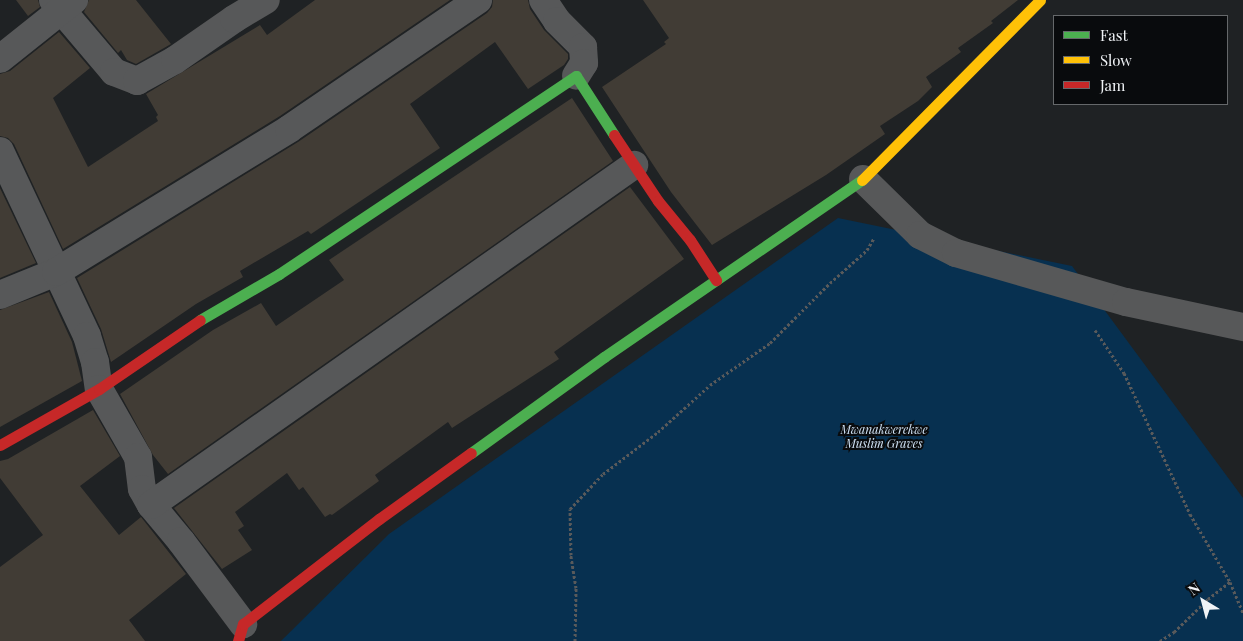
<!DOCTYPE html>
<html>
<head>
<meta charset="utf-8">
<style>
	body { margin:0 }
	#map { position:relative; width:1243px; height:641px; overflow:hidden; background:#1f2224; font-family:"Playfair Display",serif }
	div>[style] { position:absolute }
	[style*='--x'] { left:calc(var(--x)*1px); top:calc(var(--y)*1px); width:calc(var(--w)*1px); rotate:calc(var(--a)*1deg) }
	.green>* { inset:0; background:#073050 }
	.building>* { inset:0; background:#413c35 }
	.path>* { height:3px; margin-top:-1.5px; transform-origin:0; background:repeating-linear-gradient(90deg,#595a5b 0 2.5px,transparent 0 5px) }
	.street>* { height:28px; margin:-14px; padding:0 14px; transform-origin:14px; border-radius:14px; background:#575859 }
	.fast>* { height:11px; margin:-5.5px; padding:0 5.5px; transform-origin:5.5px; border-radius:5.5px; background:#4caf50 }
	.slow>* { height:11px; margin:-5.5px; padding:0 5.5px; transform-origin:5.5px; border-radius:5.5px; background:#ffc107 }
	.jam>* { height:11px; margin:-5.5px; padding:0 5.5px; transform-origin:5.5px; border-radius:5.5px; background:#c62828 }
	span { translate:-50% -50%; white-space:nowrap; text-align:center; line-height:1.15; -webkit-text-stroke:4px #090b0d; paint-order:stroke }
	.park-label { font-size:12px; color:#d0e2f5; font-style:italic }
	.legend { position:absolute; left:1053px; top:15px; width:175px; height:90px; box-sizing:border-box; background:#090b0d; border:1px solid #65686a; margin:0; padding:6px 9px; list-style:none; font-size:15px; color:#f0f3f6 }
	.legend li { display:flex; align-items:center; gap:10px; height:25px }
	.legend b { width:25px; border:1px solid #65686a }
	.north { position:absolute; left:1178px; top:576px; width:50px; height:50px; -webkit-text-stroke:4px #090b0d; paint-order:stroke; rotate:323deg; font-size:14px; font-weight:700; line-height:20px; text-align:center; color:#f0f3f6 }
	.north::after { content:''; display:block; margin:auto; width:18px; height:22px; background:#f0f3f6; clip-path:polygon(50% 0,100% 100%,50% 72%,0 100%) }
</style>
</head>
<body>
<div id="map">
	<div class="green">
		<div style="clip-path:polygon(838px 218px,1072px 266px,1243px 498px,1243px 641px,281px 641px,389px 534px)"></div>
	</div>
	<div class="building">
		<div style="clip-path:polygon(16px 0,38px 0,40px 7px,28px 16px)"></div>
		<div style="clip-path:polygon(89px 0,136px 0,171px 44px,136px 64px,127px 60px,121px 50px,118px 53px,84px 12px)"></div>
		<div style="clip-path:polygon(315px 0,450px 0,280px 116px,63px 249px,14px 144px,8px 138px,0 136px,0 74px,10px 71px,59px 32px,90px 68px,53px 98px,88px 167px,158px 121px,156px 117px,158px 115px,146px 94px,260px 25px,267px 35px)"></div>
		<div style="clip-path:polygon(493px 0,528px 0,530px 9px,544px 30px,568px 54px,568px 59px,564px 65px,528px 89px,495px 42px,410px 104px,440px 148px,311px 234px,308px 231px,240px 271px,243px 277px,196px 304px,111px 362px,101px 329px,77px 278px,298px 142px,487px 13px,492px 7px)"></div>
		<div style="clip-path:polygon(643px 0,1018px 0,991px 21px,993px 23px,958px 48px,961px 52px,926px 77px,932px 87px,918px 101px,880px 126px,885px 134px,826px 175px,712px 245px,671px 192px,602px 87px,666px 44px,664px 42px,669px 38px)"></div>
		<div style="clip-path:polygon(572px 98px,613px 161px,168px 474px,153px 455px,120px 394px,213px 330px,261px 303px,276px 326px,344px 280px,329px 260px)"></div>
		<div style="clip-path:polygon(630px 187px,684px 259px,554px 352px,559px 359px,452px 428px,448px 422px,375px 475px,379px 481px,332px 515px,330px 514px,325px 517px,303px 487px,299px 490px,287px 473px,235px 512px,244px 526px,238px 530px,252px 550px,222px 569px,174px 508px)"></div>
		<div style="clip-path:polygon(0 188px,36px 263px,0 278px)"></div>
		<div style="clip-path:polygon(49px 292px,72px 342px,82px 381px,0 427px,0 310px)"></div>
		<div style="clip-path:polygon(93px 410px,120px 456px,80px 486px,119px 535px,141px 517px,186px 574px,129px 620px,145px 641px,0 641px,0 567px,43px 535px,0 478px,0 461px,8px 459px)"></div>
	</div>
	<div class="path">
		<div style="--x:1095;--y:330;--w:52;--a:56"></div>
		<div style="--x:1124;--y:373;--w:156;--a:64.9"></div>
		<div style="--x:1190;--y:514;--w:79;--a:59.5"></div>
		<div style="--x:575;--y:641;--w:53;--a:-88.9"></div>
		<div style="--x:576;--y:588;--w:33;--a:-99"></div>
		<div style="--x:571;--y:555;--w:46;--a:-91.2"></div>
		<div style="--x:570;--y:509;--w:48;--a:-46.7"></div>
		<div style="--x:603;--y:474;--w:69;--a:-37.4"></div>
		<div style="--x:658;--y:432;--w:70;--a:-42.1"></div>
		<div style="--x:710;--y:385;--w:73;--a:-35"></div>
		<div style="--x:770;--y:343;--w:85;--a:-45"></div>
		<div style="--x:830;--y:283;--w:50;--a:-41.7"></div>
		<div style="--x:867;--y:250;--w:14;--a:-60"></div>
		<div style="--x:1160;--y:641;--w:17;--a:-33"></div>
		<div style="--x:1174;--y:632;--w:47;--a:-44.1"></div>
		<div style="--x:1208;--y:599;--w:28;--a:-38"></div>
		<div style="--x:1230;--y:582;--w:34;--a:67"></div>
	</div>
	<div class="street">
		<div style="--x:53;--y:0;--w:94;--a:49.7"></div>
		<div style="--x:114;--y:72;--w:25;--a:21"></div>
		<div style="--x:137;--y:81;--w:43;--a:-28.9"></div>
		<div style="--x:175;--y:60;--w:72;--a:-34.8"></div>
		<div style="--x:234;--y:19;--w:37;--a:-31"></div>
		<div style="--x:543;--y:0;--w:25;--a:56"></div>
		<div style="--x:557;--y:21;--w:37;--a:45"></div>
		<div style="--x:583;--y:47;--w:16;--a:86"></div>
		<div style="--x:584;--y:63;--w:15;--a:122"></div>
		<div style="--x:0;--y:59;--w:95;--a:-38.6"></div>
		<div style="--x:0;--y:151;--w:204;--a:64.8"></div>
		<div style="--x:87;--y:336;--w:27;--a:73"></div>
		<div style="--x:95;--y:362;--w:27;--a:82"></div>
		<div style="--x:99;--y:389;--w:78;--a:60.2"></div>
		<div style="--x:138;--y:457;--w:32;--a:83"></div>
		<div style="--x:142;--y:489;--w:18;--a:61"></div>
		<div style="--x:151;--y:505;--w:47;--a:50.2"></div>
		<div style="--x:181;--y:541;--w:104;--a:53.2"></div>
		<div style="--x:863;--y:179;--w:80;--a:44.5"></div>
		<div style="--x:920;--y:235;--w:40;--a:26.6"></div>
		<div style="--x:956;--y:253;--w:177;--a:16.1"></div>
		<div style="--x:1126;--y:302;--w:120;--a:12.1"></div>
		<div style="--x:0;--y:295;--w:61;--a:-22.3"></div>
		<div style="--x:56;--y:272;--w:273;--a:-31.5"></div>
		<div style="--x:289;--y:129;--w:229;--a:-34.3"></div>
		<div style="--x:151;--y:505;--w:591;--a:-35.14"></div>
	</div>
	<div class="fast">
		<div style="--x:200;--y:320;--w:91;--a:-30.2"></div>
		<div style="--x:279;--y:274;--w:357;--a:-33.7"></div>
		<div style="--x:576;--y:76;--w:70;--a:57.2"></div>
		<div style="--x:471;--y:453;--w:164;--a:-35.8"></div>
		<div style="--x:604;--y:357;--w:313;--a:-34.5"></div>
	</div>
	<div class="slow">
		<div style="--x:862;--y:180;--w:253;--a:-45.3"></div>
	</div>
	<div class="jam">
		<div style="--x:614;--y:135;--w:79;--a:56.3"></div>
		<div style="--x:658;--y:201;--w:50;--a:50.6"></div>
		<div style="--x:690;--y:240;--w:48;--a:57"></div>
		<div style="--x:0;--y:445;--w:114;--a:-29.5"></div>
		<div style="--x:99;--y:389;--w:122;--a:-34.3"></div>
		<div style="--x:238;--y:641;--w:18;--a:-74"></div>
		<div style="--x:243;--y:624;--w:172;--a:-37.7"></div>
		<div style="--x:379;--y:519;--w:113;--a:-35.7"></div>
	</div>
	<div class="park-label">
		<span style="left:884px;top:437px">Mwanakwerekwe<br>Muslim Graves</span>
	</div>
	<ul class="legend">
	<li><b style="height:6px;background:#4caf50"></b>Fast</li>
	<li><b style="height:6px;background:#ffc107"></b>Slow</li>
	<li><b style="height:6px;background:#c62828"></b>Jam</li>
	</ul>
	<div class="north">N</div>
</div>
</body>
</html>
